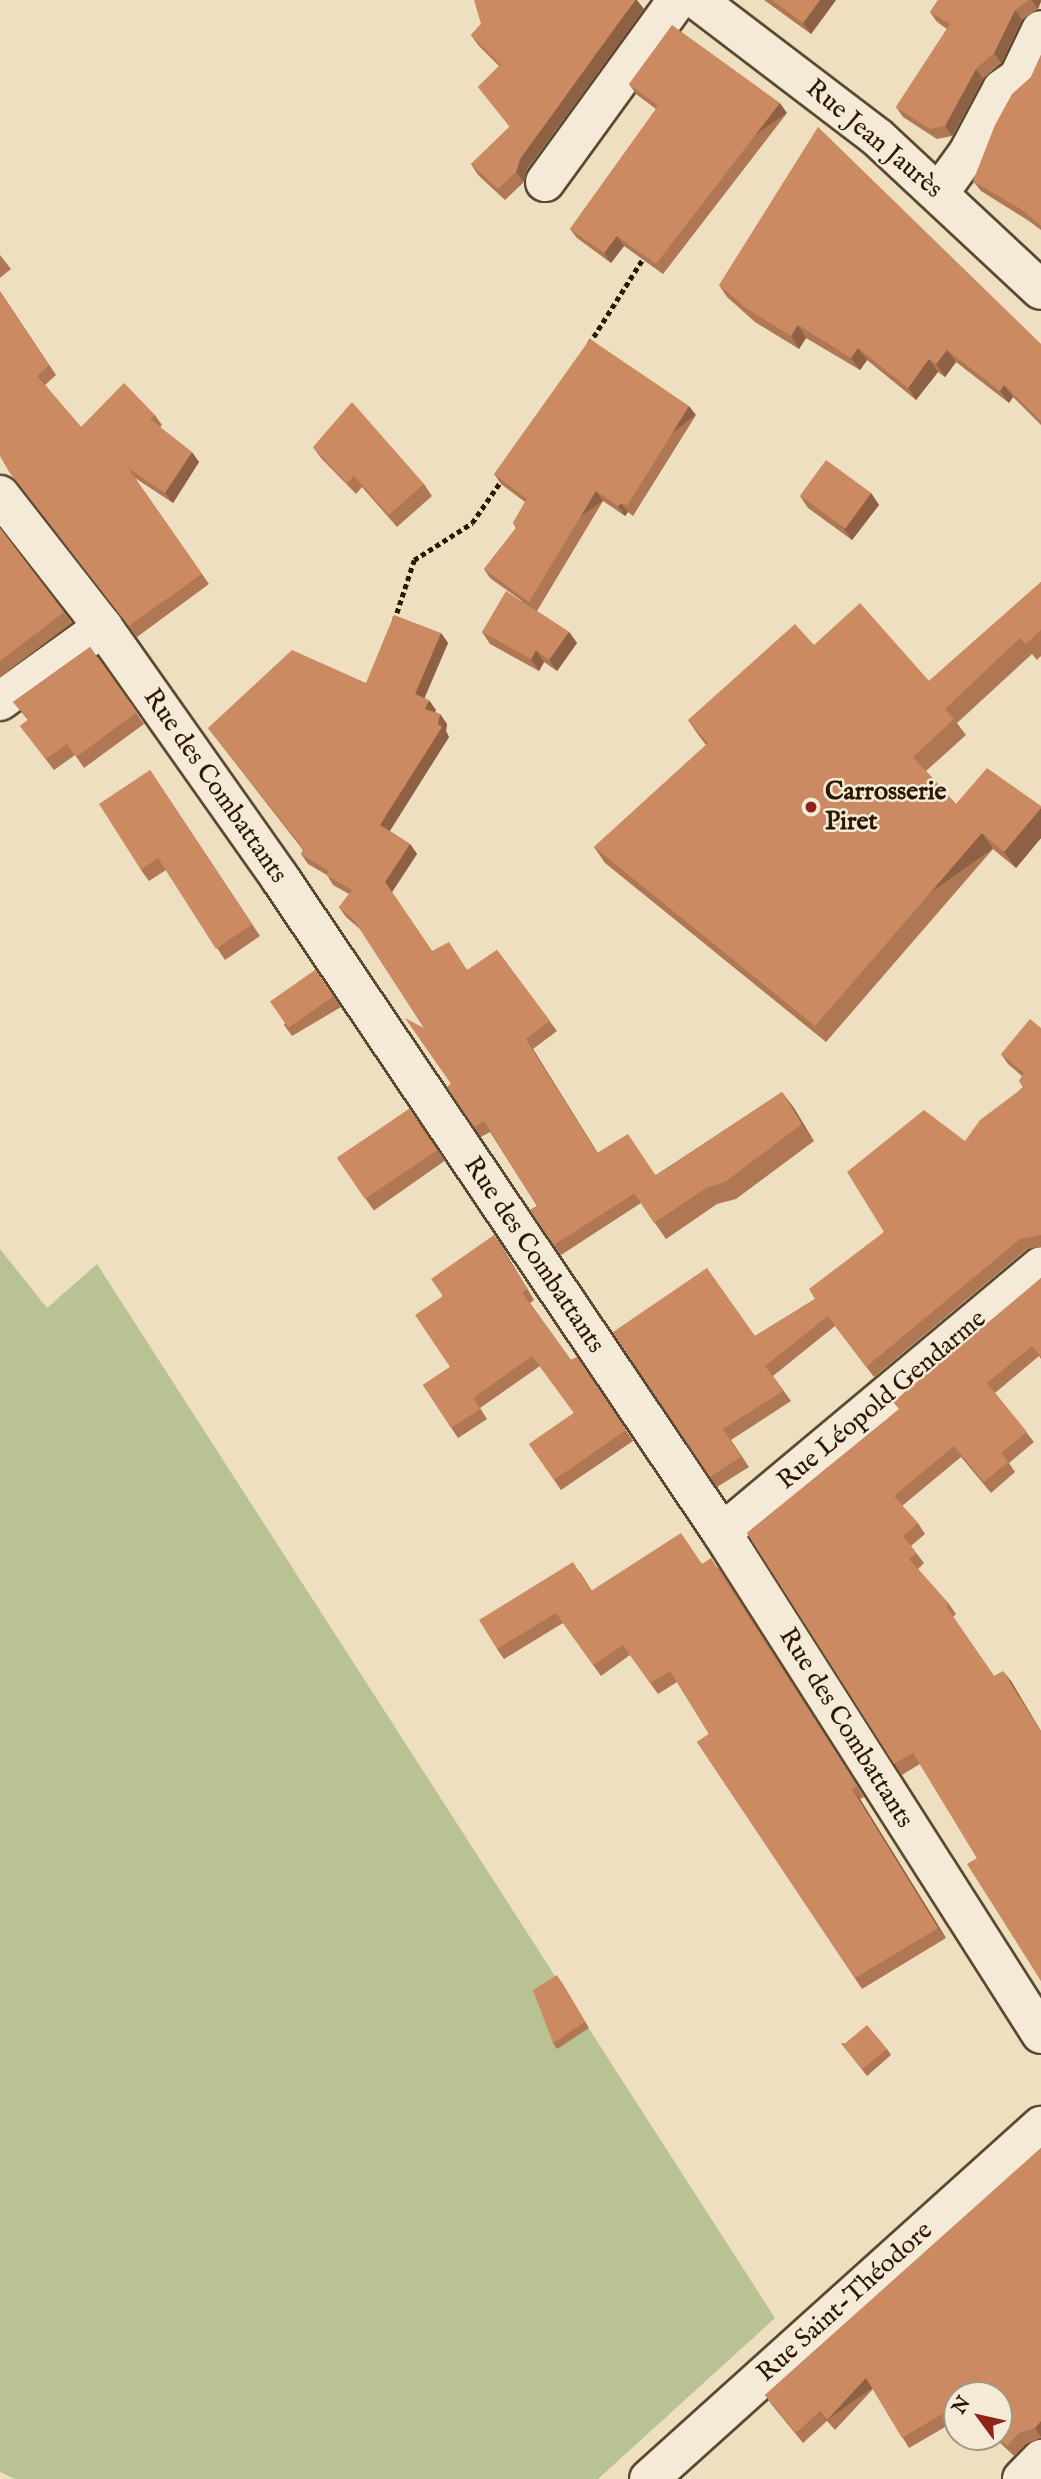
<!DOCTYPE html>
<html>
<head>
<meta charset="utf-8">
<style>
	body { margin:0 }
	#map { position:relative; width:1041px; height:2479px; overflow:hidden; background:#eedfc1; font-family:"IM FELL English",serif }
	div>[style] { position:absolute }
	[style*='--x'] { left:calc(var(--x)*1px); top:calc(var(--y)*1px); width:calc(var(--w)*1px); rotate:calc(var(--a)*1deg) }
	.green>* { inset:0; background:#b8c293 }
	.path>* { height:4.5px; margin-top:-2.25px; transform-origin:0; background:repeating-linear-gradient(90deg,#2c1800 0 5px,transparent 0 8.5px) }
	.roads { filter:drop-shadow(2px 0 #5c4a30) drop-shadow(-2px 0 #5c4a30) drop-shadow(0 2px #5c4a30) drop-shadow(0 -2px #5c4a30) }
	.minor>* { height:38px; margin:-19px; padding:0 19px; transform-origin:19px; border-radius:19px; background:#f4ead7 }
	.wall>* { inset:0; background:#af7753; transform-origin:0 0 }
	.shaded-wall>* { inset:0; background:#8e6144; transform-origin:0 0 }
	.building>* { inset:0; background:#cb8a61; transform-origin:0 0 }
	.dots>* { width:19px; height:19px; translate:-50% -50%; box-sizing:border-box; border:4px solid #f4ead7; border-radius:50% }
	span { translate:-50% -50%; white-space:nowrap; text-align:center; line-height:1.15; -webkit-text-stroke:5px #f4ead7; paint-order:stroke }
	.street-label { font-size:26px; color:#2c1800 }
	.poi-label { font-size:26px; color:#2c1800; font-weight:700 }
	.left { translate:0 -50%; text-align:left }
	.north { position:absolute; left:943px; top:2381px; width:70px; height:70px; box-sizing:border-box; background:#f4ead7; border:2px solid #a49681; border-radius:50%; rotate:303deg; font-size:19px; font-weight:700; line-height:28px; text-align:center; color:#2c1800 }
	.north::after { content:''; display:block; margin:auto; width:24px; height:32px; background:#8f2418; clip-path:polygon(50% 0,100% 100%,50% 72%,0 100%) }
</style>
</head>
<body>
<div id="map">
	<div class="green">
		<div style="clip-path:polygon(0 1249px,47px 1308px,97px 1264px,775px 2318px,598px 2479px,15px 2479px,0 2472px)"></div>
	</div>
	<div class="path">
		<div style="--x:589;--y:344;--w:107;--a:-57.7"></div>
		<div style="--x:394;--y:621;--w:64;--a:-71.8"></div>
		<div style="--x:414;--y:560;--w:69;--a:-32.5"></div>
		<div style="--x:472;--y:523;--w:55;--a:-55.4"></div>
	</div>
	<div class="roads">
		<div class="minor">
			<div style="--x:697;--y:0;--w:226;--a:37.3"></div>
			<div style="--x:877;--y:137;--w:224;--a:43"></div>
			<div style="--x:545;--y:182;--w:225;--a:-54"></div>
			<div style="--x:939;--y:193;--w:49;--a:-54.1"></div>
			<div style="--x:968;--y:153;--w:72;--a:-62"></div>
			<div style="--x:1002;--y:89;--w:19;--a:-35"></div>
			<div style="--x:1018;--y:78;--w:53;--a:-64.4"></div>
			<div style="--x:0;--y:495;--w:167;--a:52"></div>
			<div style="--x:103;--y:627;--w:307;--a:54.8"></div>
			<div style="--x:280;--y:878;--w:790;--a:55.99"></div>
			<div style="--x:722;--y:1533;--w:594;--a:57.51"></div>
			<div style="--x:0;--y:701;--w:127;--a:-35.7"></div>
			<div style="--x:722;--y:1533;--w:416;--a:-39.9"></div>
			<div style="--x:649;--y:2479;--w:528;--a:-42"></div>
			<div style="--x:1022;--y:2479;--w:28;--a:-46"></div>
		</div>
	</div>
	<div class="wall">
		<div style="clip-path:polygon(764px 0,836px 0,811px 34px)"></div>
		<div style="clip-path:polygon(938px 0,1041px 0,1041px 2px,1038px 9px,1022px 20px,1001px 63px,983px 79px,952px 136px,937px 139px,903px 117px,896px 107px,947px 29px,937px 22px,930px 12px)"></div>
		<div style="clip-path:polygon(644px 9px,527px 169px,524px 182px,505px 200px,478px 175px,471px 164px,510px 127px,478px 87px,499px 66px,478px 45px,471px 35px,481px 24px)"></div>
		<div style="clip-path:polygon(1041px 55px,1041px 230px,1029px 221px,981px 191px,973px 181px,1031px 77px)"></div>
		<div style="clip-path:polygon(629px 84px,787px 113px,663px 274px,624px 246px,611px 263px,577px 238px,570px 229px,656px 109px,636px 94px)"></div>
		<div style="clip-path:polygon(0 255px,11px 269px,0 278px)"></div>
		<div style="clip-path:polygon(719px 285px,1041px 344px,1041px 425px,1013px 397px,1009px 403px,956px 362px,945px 377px,938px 372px,916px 400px,867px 360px,860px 370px,806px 338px,799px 349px,755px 322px,727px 297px)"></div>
		<div style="clip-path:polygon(0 291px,56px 375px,45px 385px,81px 427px,155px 415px,162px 425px,160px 427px,199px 462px,173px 503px,135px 478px,209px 584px,137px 637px,8px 470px)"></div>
		<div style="clip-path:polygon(696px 415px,633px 516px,628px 512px,625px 516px,603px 501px,537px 611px,569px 632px,577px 643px,557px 671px,544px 662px,539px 671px,490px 644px,482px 632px,522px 601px,490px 578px,484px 569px,516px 528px,513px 523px,525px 502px,501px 484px,494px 474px)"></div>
		<div style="clip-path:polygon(313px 447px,424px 484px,432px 496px,397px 527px,362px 487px,356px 494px,321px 458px)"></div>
		<div style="clip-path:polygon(871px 493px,879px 505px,852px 540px,808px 508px,800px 496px)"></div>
		<div style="clip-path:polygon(0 528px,72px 623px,0 677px)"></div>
		<div style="clip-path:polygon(1041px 582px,1041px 656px,1037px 660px,1032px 654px,957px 723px,966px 735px,926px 771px,956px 804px,1041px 806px,1041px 838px,1016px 868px,993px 849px,826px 1042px,605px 863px,594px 847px,706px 745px,699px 736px,688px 720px,814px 645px,929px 681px)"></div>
		<div style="clip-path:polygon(441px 633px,448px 643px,424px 698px,436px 710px,435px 712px,440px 714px,447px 724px,446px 731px,449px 737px,390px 831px,410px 844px,417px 854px,392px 892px,432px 951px,468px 970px,497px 950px,557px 1031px,533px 1049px,597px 1153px,656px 1175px,782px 1092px,814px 1141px,736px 1199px,717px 1204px,666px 1239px,641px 1203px,561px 1255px,530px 1210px,537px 1206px,490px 1132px,481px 1137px,447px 1087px,451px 1084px,424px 1028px,360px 929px,346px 917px,339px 907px,349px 894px,333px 885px,327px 875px,308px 864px,301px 854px,303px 850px,208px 728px,366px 683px)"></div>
		<div style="clip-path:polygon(90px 647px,144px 724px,84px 768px,75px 755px,54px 770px,20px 726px,28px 720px,13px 702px)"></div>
		<div style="clip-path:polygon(150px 770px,260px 936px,225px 960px,166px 870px,149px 881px,141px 870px)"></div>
		<div style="clip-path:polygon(315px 970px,341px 1007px,292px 1036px,284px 1025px)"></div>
		<div style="clip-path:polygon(1041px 1028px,1041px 1247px,1027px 1249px,874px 1377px,835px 1326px,773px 1376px,791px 1401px,731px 1440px,749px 1467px,717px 1487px,613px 1332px,755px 1336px,815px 1299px,884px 1232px,965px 1141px,1023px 1087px,1019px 1081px,1022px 1076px,1008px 1064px,1001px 1054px)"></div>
		<div style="left:409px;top:1109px;width:63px;height:87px;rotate:55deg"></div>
		<div style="clip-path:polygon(494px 1235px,534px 1300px,530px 1303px,571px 1360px,577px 1357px,633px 1441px,561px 1490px,529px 1444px,574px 1413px,540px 1366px,480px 1408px,487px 1419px,458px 1438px,423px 1385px,450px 1367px,442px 1296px)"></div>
		<div style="clip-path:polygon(1041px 1278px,1041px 1359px,1039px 1356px,995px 1393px,1034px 1442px,1009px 1463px,1015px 1472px,991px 1493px,961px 1457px,902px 1506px,918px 1523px,925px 1534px,911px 1546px,924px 1563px,918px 1569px,949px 1604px,956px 1614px,953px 1617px,994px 1676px,1011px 1681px,1041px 1731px,1041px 1981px,977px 1858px,920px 1764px,902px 1775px,747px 1533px,899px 1410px)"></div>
		<div style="clip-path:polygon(702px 1564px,719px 1568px,864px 1797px,860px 1799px,946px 1938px,862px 1989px,697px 1742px,709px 1734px,677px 1682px,658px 1694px,630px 1655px,601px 1676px,563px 1623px,504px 1659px,497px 1649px,580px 1572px,592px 1591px)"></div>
		<div style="clip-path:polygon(561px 1981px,589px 2028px,557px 2049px,553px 2043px)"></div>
		<div style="clip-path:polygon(841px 2043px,887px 2049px,891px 2055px,867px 2076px)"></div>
		<div style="clip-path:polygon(1041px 2148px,1041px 2438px,1026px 2444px,1014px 2456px,994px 2437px,999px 2437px,957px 2395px,957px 2420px,909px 2448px,873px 2389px,835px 2430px,827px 2421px,803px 2443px,772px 2405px,765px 2395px)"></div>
	</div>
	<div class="shaded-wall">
		<div style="clip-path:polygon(635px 0,637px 0,644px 9px,527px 169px,524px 182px,516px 172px,520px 159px)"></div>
		<div style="clip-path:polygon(820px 0,836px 0,811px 34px,803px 23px)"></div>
		<div style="clip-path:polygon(1032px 0,1041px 0,1038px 9px)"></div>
		<div style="clip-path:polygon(1015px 10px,1022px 20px,1001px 63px,994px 53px)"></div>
		<div style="clip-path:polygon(976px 69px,983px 79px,952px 136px,945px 126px)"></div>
		<div style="left:780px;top:103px;width:12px;height:203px;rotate:55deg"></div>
		<div style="clip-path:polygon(617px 236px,624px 246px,611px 263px,604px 253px)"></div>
		<div style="clip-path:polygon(798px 325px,806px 338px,799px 349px,791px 336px)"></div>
		<div style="clip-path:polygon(858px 348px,867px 360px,860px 370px,851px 358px)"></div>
		<div style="clip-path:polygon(947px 350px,956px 362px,945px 377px,936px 364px)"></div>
		<div style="clip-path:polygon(929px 359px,938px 372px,916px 400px,908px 388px)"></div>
		<div style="clip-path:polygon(1004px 385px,1013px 397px,1009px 403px,1000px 391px)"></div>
		<div style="left:689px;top:406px;width:11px;height:118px;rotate:52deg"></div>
		<div style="clip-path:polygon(192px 452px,199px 462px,173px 503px,165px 493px)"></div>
		<div style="left:596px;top:491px;width:12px;height:130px;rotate:55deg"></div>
		<div style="clip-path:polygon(871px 493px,879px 505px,852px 540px,844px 529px)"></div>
		<div style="clip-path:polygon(621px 503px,628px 512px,625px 516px,618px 506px)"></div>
		<div style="clip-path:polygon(569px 632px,577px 643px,557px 671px,549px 660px)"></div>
		<div style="clip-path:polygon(441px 633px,448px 643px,422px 704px,415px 694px)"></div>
		<div style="clip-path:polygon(536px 650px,544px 662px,539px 671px,531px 659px)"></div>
		<div style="clip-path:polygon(429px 700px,436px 710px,432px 719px,425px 709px)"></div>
		<div style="clip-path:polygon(440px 714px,447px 724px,446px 731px,449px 737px,387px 835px,380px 825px,438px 724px)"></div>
		<div style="clip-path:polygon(1041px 808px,1041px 838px,1016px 868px,1004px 852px)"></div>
		<div style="left:982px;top:833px;width:19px;height:255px;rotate:55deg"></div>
		<div style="clip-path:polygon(410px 844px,417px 854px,392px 892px,385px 882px)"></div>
		<div style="clip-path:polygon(526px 1039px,533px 1049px,604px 1163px,597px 1153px)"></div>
		<div style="clip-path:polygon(782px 1092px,794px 1108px,814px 1141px,802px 1124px)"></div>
		<div style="clip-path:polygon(494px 1235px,501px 1245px,534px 1300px,527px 1289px)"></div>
		<div style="clip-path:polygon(1003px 1671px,1011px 1681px,1041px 1732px)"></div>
		<div style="clip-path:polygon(852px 1789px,860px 1799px,946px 1938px,938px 1928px)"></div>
		<div style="left:866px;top:2378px;width:12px;height:57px;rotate:55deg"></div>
		<div style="clip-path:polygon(1041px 2421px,1041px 2437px,1035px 2428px)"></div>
	</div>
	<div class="building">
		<div style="clip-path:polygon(474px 0,635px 0,520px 159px,516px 172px,498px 189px,471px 164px,510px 126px,478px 87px,501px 65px,471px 35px,481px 24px)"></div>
		<div style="clip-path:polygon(772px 0,820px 0,803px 23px)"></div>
		<div style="clip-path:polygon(938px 0,1029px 0,1015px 10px,994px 53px,976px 69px,945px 126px,930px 129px,896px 107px,950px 24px,930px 12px)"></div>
		<div style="clip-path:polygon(672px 25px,780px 103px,656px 264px,617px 236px,604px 253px,570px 229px,658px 106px,629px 84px)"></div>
		<div style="clip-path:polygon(1041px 55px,1041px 226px,1022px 210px,973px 181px,995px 125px,1012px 94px,1031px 77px)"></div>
		<div style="clip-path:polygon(818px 127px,1041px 344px,1041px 421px,1004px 385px,1000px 391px,947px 350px,936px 364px,929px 359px,908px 388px,858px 348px,851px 358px,798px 325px,791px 336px,747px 309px,719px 285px)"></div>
		<div style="clip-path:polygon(0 292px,49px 365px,37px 376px,81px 427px,124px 383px,155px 415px,150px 419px,192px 452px,165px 493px,128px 468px,202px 574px,129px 626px,8px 470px,0 456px)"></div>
		<div style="clip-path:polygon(590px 339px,689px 406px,627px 506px,621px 503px,618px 506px,596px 491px,529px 602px,484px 569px,517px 527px,513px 523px,527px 499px,494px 474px)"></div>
		<div style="clip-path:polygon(352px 402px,424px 484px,389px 515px,354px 476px,347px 483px,313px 447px)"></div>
		<div style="left:826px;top:460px;width:56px;height:44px;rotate:36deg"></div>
		<div style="clip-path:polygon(0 528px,64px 612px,0 661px)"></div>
		<div style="clip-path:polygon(1041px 582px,1041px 630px,1026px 644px,1020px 638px,945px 709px,954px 719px,913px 757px,956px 804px,987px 768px,1041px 806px,1041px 808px,1004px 852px,982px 833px,815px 1026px,594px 847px,708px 743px,688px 720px,795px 624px,814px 645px,860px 603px,929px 681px)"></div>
		<div style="clip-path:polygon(506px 591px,569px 632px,549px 660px,536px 650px,531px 659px,482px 632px)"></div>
		<div style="clip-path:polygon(394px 615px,441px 633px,415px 694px,429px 700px,425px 709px,440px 714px,438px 724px,442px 727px,380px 825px,410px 844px,385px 882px,432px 951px,449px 942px,467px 970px,497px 950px,550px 1021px,526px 1039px,597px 1153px,628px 1134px,656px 1176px,633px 1191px,635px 1193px,554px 1245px,530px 1210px,537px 1206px,484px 1121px,474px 1127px,447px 1087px,451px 1084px,405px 1018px,424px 1028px,354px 920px,339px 907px,352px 890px,326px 875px,329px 871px,301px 854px,304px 849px,208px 728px,292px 650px,366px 683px)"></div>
		<div style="clip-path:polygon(90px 647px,137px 712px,76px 757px,67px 744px,46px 759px,20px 726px,29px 719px,13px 702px)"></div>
		<div style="clip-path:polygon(150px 770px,252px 924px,216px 949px,158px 858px,141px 870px,99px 804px)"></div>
		<div style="left:315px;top:970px;width:32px;height:55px;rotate:55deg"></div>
		<div style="clip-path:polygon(1030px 1019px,1041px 1028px,1041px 1235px,1020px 1239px,866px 1367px,828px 1316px,765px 1366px,783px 1391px,723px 1429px,741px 1457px,710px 1477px,613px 1332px,707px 1268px,755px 1336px,815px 1299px,809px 1289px,884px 1232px,847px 1172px,924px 1110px,965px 1141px,980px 1120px,1024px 1087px,1019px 1081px,1024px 1073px,1001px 1054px)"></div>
		<div style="clip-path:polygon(782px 1092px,802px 1124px,725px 1182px,706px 1188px,654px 1223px,633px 1191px)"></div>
		<div style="left:409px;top:1109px;width:50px;height:87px;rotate:56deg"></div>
		<div style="clip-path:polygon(494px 1235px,527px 1289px,522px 1293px,571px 1360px,577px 1357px,626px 1430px,554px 1480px,529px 1444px,574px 1413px,532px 1356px,473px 1398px,480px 1409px,451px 1428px,423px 1385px,450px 1367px,415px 1315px,443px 1296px,431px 1279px)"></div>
		<div style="clip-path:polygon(1041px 1278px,1041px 1357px,1032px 1346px,987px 1383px,1027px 1432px,1001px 1453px,1008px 1462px,984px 1482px,954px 1446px,894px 1496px,918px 1523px,903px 1536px,916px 1553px,909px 1559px,949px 1604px,946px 1606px,994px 1676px,1003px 1671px,1041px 1732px,1041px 1981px,967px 1864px,977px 1858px,913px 1753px,894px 1764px,747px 1533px,899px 1409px,893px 1402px)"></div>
		<div style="clip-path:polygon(681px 1533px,702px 1564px,711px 1558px,857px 1786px,852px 1789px,938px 1928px,855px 1978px,697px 1742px,709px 1734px,670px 1671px,650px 1683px,623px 1645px,593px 1665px,556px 1613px,497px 1649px,479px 1620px,573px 1562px,591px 1591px)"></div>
		<div style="clip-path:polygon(557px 1975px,585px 2022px,553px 2043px,533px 1990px)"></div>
		<div style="left:867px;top:2025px;width:31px;height:32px;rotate:50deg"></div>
		<div style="clip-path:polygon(1041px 2148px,1041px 2421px,1035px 2428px,1019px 2433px,1007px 2446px,998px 2437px,999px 2437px,999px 2395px,957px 2395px,957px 2405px,902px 2438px,866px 2378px,827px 2420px,820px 2411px,796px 2433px,765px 2395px)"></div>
	</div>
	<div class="dots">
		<div style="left:811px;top:807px;background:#8f2418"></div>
	</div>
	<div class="street-label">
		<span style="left:874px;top:139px;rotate:40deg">Rue Jean Jaurès</span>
		<span style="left:215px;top:786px;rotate:55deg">Rue des Combattants</span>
		<span style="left:534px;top:1255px;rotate:56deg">Rue des Combattants</span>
		<span style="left:882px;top:1400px;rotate:-40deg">Rue Léopold Gendarme</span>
		<span style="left:846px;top:1728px;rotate:58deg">Rue des Combattants</span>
		<span style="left:845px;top:2302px;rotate:-42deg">Rue Saint-Théodore</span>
	</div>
	<div class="poi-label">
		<span class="left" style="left:825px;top:807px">Carrosserie<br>Piret</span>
	</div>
	<div class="north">N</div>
</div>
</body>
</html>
